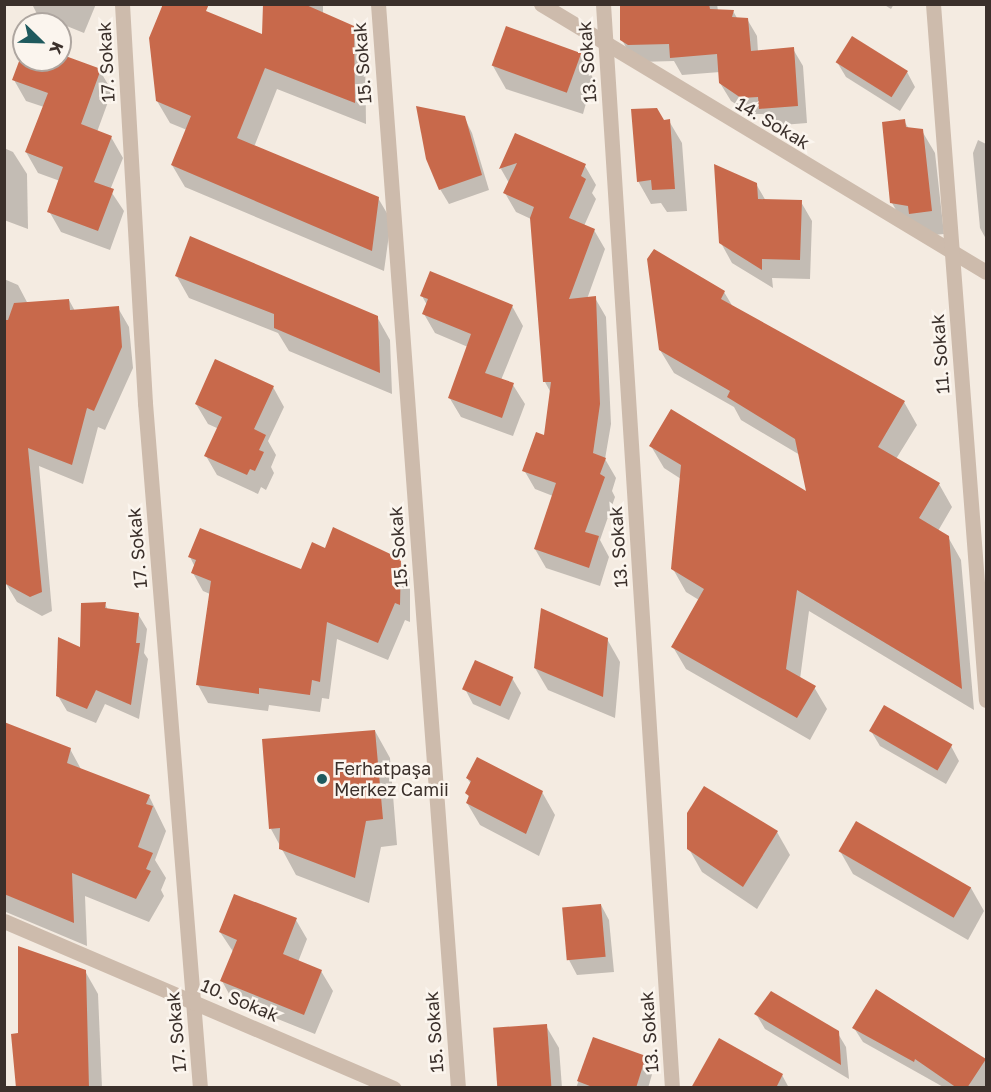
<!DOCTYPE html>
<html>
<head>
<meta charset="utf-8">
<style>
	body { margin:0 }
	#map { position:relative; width:991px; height:1092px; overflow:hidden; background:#f4ebe1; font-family:"Golos Text",sans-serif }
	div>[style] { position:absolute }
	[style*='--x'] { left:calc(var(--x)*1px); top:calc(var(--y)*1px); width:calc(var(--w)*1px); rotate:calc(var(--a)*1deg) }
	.shadow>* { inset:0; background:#0003 }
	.building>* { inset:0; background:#c8694b; transform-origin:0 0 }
	.minor>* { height:15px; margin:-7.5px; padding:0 7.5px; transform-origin:7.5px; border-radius:7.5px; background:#cdbbac }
	.dots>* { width:16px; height:16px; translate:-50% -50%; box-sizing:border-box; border:3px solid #fbf5ee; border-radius:50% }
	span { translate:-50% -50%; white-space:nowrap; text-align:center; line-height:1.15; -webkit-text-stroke:5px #fbf5ee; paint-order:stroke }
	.street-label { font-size:18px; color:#3b302b }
	.poi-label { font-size:18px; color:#3b302b }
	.left { translate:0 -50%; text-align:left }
	.frame { position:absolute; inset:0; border:6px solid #3b302b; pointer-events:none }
	.north { position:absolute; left:12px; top:12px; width:60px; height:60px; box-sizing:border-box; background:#fbf5ee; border:2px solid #aea6a0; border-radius:50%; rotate:113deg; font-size:16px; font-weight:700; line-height:24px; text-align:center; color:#3b302b }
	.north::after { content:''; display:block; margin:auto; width:21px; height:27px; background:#1f5a5e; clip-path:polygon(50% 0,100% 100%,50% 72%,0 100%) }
</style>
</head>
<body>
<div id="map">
	<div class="shadow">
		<div style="clip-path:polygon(32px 4px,96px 4px,84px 33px,37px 14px)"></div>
		<div style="clip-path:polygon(264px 4px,323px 4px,323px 14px,353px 27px,365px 49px,366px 124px,277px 89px,254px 147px,378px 198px,391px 220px,384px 271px,185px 187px,172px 165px,187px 130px,170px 123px,157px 101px,263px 36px)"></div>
		<div style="clip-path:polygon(622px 4px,717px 4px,718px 11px,733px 11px,737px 18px,747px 19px,757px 36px,758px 52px,793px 49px,803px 66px,807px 123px,770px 126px,763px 114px,752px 114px,731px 101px,720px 83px,720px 72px,682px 75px,674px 61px,639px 62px,632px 58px,622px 40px)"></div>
		<div style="clip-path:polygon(883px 4px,894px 4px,891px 9px)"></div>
		<div style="clip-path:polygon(24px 52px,24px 60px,60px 60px,60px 56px,100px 71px,112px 91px,97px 132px,111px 137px,123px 158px,110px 190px,124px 211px,110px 250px,61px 232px,49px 211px,60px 181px,38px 173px,26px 152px,44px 107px,26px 101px,14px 80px)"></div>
		<div style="clip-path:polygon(580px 55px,593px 78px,583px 114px,506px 89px,493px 66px)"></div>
		<div style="clip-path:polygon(837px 62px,907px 72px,915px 87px,900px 111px,846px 77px)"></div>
		<div style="clip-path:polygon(464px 117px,472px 133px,489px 190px,449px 204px,440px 189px)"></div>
		<div style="clip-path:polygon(664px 121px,669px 121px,682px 143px,687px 211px,667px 212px,661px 203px,651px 204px,638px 181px)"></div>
		<div style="clip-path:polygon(904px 121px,909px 129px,922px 131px,935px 153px,944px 234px,923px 236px,905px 225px,892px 203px)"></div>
		<div style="clip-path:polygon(516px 135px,585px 166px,596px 185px,592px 193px,596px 199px,584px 226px,594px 230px,605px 249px,587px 299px,595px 298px,606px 317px,611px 424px,605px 459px,616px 478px,612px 491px,615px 497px,600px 540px,609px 557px,600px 586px,546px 568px,535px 549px,553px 496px,535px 489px,524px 470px,545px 437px,551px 393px,545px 382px,531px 219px,516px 212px,505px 193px,509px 183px,501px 169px)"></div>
		<div style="clip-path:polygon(978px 140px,986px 144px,986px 239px,980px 228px,973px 153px)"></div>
		<div style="clip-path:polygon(4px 148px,13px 152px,27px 174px,28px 229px,4px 220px)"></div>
		<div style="clip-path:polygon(756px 184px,766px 201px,801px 202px,812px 221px,810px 279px,772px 278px,773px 288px,732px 263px,721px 243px)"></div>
		<div style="clip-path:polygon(176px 275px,377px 317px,390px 340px,392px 394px,289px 351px,278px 333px,189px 298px)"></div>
		<div style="clip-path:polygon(4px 279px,18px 285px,28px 304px,69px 300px,75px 311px,118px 308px,129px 327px,133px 368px,105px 430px,98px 427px,83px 484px,39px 466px,52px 611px,42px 616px,17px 602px,5px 582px)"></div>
		<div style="clip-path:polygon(724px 292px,733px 307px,904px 402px,917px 425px,896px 459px,939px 484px,952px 507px,938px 531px,948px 537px,961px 560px,974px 710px,809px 611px,800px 679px,814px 687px,827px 709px,810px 740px,686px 669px,673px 647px,699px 600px,686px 592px,673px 569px,681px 479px,664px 468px,651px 446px,808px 495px,800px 455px,741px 420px,734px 407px,674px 373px,660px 350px)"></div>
		<div style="clip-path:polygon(422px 296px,512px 306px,523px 326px,501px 380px,513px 385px,525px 404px,513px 436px,461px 417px,449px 397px,468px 347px,435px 333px,424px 314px,427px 305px)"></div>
		<div style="clip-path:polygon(273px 387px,284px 407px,268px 441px,276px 455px,271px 467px,274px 473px,266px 490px,261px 487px,258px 494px,217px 475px,206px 456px,219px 429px,208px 424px,196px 404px)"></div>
		<div style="clip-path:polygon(326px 550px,399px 560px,410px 578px,410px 622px,405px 620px,388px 660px,337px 639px,329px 699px,322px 698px,320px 712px,269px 705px,268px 711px,208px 703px,198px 685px,210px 594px,203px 591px,193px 573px,195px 567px,190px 557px,301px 571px)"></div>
		<div style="clip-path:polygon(105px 604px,108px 610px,138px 614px,147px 629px,144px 653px,148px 659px,139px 719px,105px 704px,96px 723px,67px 711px,58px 696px)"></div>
		<div style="clip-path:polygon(607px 639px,620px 662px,615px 718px,548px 690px,535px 668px)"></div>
		<div style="clip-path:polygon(512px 678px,521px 693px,509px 720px,473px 704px,465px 689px)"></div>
		<div style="clip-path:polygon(4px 724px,70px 749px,82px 771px,149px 796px,166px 831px,155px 860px,166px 878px,161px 890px,164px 896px,149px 922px,85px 896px,87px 946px,6px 912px)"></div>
		<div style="clip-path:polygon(375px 731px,390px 758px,397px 845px,381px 847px,369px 903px,296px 875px,271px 829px)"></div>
		<div style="clip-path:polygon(871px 731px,951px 746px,959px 761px,946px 784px,880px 746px)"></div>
		<div style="clip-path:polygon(467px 778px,542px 792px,555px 815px,539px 856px,480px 825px,467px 803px,471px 784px)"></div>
		<div style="clip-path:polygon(777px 832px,790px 855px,757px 909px,702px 872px,689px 849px)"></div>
		<div style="clip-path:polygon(840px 851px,971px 888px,984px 911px,968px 940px,853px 874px)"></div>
		<div style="clip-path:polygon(601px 905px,609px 920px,614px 972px,577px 975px,569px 960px)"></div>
		<div style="clip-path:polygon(296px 920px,307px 939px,298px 962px,321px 971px,333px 991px,315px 1034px,233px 1001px,222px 981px,234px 953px,220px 932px)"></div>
		<div style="clip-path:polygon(85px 971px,98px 994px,102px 1088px,16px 1088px,19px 1035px)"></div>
		<div style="clip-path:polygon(756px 1014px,837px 1032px,846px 1047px,849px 1079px,765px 1029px)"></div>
		<div style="clip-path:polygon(546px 1026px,559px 1048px,562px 1088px,499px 1088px)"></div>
		<div style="clip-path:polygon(854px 1028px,985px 1060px,986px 1086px,945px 1088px,863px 1042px)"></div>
		<div style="clip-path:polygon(594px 1039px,645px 1057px,653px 1071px,648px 1088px,576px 1088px)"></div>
		<div style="clip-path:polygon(782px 1075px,789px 1088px,697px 1088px)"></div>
	</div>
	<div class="building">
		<div style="clip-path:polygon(163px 4px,209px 4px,206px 11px,262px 34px,263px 4px,304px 4px,354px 26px,355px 103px,265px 68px,237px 138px,379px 197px,372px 251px,171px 165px,191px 116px,156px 101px,149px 38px)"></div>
		<div style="clip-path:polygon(620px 4px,709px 4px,710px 9px,734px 10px,732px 17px,748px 18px,751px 51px,794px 47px,798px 106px,759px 109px,758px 97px,741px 98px,719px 83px,717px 54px,670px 58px,669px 44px,628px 45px,620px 40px)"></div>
		<div style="left:506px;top:26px;width:80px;height:42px;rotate:20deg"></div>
		<div style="left:852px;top:36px;width:66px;height:31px;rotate:32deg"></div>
		<div style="clip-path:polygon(24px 48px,24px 60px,60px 60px,60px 54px,101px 69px,81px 124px,112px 136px,94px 182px,114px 189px,98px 231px,47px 212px,63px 167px,25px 152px,48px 93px,12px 80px)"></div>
		<div style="clip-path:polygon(416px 106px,465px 116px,482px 175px,439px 190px,426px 159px)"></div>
		<div style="clip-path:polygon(657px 108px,664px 120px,670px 119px,675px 189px,652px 190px,651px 180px,637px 182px,631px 109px)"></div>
		<div style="clip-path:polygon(905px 119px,906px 127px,923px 129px,932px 211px,909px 214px,908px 206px,890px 203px,882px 122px)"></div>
		<div style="clip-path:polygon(515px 133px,586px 164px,581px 176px,586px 179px,569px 218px,595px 229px,569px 299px,596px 296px,600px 404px,593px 453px,606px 458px,600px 474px,605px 477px,585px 532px,599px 536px,589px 568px,534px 549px,556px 483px,522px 471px,536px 432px,544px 435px,551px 382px,543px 382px,530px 218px,534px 207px,503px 193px,517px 163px,499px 169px)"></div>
		<div style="clip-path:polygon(714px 164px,757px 183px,758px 199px,802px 200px,800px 260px,762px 259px,762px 270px,719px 243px)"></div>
		<div style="clip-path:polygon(190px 236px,378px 316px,380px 373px,274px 328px,274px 314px,175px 276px)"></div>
		<div style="clip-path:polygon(654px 249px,725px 291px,721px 299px,905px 401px,878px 447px,940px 483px,919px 518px,949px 536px,962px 689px,797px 590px,786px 669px,816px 686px,797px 718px,671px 647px,704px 589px,671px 569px,681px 465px,649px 446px,671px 409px,806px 491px,795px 439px,727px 397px,730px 391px,659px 350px,647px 259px)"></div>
		<div style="clip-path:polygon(430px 271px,513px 305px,485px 373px,514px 383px,502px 418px,448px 398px,471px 334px,422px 314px,428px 299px,420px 296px)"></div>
		<div style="clip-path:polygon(69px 299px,70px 310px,119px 306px,122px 347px,94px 411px,87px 408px,72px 465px,28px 448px,42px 592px,30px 597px,4px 583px,4px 320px,8px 320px,14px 303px)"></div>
		<div style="clip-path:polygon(215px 359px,274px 386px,254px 429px,266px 435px,259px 450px,264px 452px,255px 471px,250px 469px,247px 475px,204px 456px,222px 417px,195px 404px)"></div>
		<div style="clip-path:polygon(333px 527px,401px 559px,400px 605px,395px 603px,378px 643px,327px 622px,320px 682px,312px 680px,310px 695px,259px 688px,259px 694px,196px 685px,211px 581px,191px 573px,196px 560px,188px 557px,200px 528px,301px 569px,312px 542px,325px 548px)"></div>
		<div style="clip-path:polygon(106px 602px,105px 608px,139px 613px,136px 643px,140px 643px,131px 705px,96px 690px,87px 709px,56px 696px,58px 637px,80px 647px,81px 603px)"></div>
		<div style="clip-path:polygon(541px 608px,608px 638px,603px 697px,534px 668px)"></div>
		<div style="left:475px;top:660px;width:42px;height:32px;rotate:24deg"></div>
		<div style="left:884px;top:705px;width:79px;height:30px;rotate:30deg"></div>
		<div style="clip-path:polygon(4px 722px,71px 748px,67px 763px,150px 795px,146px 804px,153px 806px,138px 847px,153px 853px,146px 869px,151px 871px,136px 899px,72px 873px,74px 923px,4px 894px)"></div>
		<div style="clip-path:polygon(375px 730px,383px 819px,366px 821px,355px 878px,279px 849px,280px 828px,269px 829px,262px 739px)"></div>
		<div style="clip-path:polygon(477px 757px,543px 791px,526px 834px,466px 803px,469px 796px,465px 793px,471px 781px,466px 778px)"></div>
		<div style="clip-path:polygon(704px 786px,778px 831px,743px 887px,687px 849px,687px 813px)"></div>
		<div style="left:856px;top:821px;width:133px;height:35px;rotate:30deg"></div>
		<div style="clip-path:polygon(234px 894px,297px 918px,283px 954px,322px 970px,304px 1015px,220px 981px,237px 940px,219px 932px)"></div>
		<div style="left:601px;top:904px;width:53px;height:39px;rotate:85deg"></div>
		<div style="clip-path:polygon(18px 946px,86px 970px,89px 1088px,16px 1088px,11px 1034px,18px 1033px)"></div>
		<div style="clip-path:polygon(876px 989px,986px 1059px,967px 1088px,957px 1088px,915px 1059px,914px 1062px,852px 1028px)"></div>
		<div style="clip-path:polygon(771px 991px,839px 1031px,841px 1065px,754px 1014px)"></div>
		<div style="left:547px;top:1024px;width:64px;height:54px;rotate:86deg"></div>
		<div style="clip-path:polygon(593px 1037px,646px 1056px,636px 1088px,595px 1088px,577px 1081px)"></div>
		<div style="clip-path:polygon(719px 1038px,783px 1074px,776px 1088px,691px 1088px)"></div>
	</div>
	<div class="minor">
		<div style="--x:122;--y:4;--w:400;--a:86.7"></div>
		<div style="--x:145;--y:403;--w:687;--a:85.41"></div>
		<div style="--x:378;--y:4;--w:1087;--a:85.78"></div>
		<div style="--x:541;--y:4;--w:519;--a:31.06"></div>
		<div style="--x:603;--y:4;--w:1086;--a:86.36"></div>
		<div style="--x:933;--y:4;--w:698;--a:85.65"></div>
		<div style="--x:4;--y:921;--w:424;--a:23.2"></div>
	</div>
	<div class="dots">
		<div style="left:322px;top:779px;background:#1f5a5e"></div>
	</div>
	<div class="street-label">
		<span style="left:106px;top:62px;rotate:-93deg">17. Sokak</span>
		<span style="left:587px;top:62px;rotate:-94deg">13. Sokak</span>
		<span style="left:362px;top:63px;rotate:-94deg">15. Sokak</span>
		<span style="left:773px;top:123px;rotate:31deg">14. Sokak</span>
		<span style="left:940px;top:354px;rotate:-94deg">11. Sokak</span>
		<span style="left:398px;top:547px;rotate:-94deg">15. Sokak</span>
		<span style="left:618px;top:547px;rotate:-94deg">13. Sokak</span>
		<span style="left:137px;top:548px;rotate:-95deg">17. Sokak</span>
		<span style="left:240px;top:1000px;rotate:23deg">10. Sokak</span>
		<span style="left:176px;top:1032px;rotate:-95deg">17. Sokak</span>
		<span style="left:434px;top:1032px;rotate:-94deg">15. Sokak</span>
		<span style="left:649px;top:1032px;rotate:-94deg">13. Sokak</span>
	</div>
	<div class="poi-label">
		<span class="left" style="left:334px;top:779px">Ferhatpaşa<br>Merkez Camii</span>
	</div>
	<div class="frame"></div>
	<div class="north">K</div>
</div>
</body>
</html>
